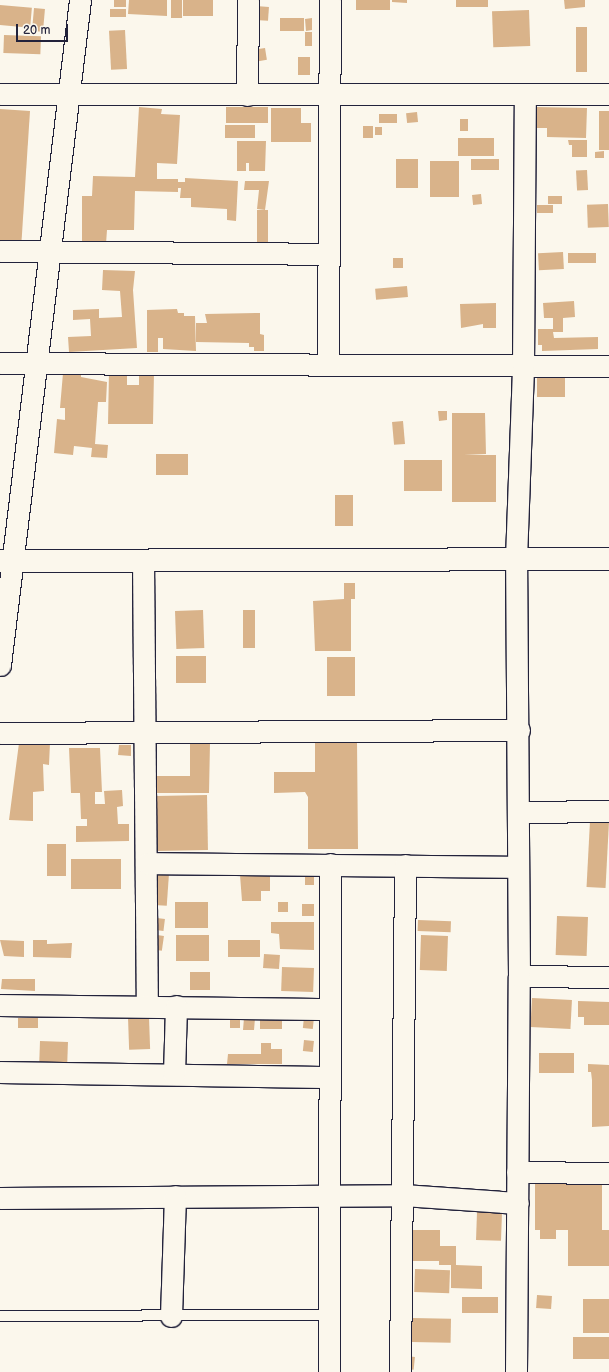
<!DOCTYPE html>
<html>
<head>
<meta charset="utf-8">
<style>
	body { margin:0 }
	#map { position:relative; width:609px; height:1372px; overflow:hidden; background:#fbf7ec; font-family:"Balsamiq Sans",sans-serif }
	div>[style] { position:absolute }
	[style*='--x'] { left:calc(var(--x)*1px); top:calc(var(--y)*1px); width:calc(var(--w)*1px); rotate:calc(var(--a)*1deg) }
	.building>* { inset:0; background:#d9b38a; transform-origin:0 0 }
	.roads { filter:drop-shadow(1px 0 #22223b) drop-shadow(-1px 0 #22223b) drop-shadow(0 1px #22223b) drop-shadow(0 -1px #22223b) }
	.service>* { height:10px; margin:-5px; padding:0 5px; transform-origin:5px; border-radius:5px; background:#fbf7ec }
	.minor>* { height:21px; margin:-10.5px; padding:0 10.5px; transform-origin:10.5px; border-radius:10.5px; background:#fbf7ec }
	.tertiary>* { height:22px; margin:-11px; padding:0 11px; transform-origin:11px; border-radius:11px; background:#fbf7ec }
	span { translate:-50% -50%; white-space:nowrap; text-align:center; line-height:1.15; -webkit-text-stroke:4px #fbf7ec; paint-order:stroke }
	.scale { position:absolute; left:16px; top:24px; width:52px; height:18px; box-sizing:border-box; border:2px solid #22223b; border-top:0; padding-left:5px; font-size:12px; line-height:14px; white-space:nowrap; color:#22223b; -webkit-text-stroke:3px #fbf7ec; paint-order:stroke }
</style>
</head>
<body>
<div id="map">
	<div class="building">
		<div style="left:114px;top:0;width:12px;height:7px"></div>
		<div style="clip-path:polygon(129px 0,167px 0,167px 16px,128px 14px)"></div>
		<div style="left:171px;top:0;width:11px;height:18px"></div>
		<div style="left:183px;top:0;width:30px;height:16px"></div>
		<div style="left:356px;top:0;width:34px;height:10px"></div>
		<div style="clip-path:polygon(392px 0,407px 0,407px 3px,392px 2px)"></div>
		<div style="left:456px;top:0;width:32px;height:7px"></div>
		<div style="clip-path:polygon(564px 0,585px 0,585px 7px,565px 9px)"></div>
		<div style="left:0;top:5px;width:32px;height:20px;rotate:5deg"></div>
		<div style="left:256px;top:6px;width:13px;height:14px;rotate:4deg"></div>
		<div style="left:34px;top:8px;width:11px;height:23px;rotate:5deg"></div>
		<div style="left:110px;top:9px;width:16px;height:8px"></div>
		<div style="left:529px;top:10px;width:36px;height:37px;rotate:88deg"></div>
		<div style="left:304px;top:18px;width:13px;height:24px;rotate:90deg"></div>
		<div style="clip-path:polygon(312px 18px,312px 30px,306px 31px,305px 19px)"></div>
		<div style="left:576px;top:27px;width:11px;height:45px"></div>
		<div style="left:125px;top:30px;width:39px;height:16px;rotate:87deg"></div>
		<div style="left:305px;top:32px;width:7px;height:14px"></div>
		<div style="left:4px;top:35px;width:37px;height:18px;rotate:2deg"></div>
		<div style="left:265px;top:48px;width:12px;height:10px;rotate:81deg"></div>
		<div style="left:298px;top:57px;width:12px;height:18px"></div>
		<div style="clip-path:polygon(139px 107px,162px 109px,161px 114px,180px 115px,177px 164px,157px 163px,157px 179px,178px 179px,178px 182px,185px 182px,185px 178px,238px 181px,236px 221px,227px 220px,227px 209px,191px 207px,191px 198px,180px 198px,181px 188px,178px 188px,178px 192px,135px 191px,134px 230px,107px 230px,106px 244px,82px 243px,82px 196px,92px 196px,93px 176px,135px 177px)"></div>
		<div style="left:226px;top:107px;width:42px;height:16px"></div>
		<div style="clip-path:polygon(535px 107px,587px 108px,586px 138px,547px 137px,547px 128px,535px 128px)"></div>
		<div style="clip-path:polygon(271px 108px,301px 108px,301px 123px,311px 123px,311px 142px,271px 142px)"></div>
		<div style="clip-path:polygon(0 109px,30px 111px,21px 249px,0 248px)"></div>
		<div style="left:599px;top:111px;width:10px;height:39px"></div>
		<div style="left:417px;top:112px;width:10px;height:11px;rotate:84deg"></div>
		<div style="left:379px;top:114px;width:18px;height:9px"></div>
		<div style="left:460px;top:119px;width:8px;height:12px"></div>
		<div style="left:225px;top:125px;width:30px;height:13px"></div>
		<div style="left:363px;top:126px;width:10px;height:12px"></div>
		<div style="left:382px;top:127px;width:8px;height:7px;rotate:90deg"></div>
		<div style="left:458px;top:138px;width:36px;height:18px"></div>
		<div style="clip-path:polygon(568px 140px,587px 140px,587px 157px,572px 157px,572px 145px,569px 145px)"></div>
		<div style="clip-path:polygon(237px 141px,266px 141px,265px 171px,249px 171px,249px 163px,246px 163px,246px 171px,237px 171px)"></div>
		<div style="clip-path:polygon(604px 151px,604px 158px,595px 158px,595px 152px)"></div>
		<div style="left:396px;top:159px;width:22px;height:29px"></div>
		<div style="left:499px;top:159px;width:11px;height:28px;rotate:90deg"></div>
		<div style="left:430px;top:161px;width:29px;height:36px"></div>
		<div style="left:587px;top:170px;width:20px;height:11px;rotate:87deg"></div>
		<div style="clip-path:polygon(245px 181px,269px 181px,265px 210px,257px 209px,259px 190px,244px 190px)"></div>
		<div style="left:481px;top:194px;width:10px;height:9px;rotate:84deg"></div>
		<div style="left:548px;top:196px;width:14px;height:8px"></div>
		<div style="left:608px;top:204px;width:23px;height:21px;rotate:88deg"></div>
		<div style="left:553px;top:205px;width:8px;height:16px;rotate:90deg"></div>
		<div style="left:257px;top:210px;width:11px;height:34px"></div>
		<div style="left:563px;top:252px;width:17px;height:25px;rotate:87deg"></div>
		<div style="left:596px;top:253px;width:10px;height:28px;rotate:90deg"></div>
		<div style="left:393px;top:258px;width:10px;height:10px"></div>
		<div style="clip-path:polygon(103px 270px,135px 271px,133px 290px,137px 348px,69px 352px,68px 337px,91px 336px,90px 319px,73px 320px,73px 310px,99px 309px,99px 318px,122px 317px,120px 291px,102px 290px)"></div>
		<div style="left:407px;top:286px;width:11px;height:32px;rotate:85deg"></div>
		<div style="clip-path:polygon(574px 301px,575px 317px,563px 318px,563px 332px,553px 332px,554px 338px,598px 337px,598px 349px,542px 351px,542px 345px,538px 345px,538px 329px,553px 329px,553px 318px,544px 318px,543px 303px)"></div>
		<div style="clip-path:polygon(496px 303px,496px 328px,483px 328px,483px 324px,461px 328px,460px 304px)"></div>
		<div style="clip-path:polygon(177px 309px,178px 313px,184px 313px,184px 316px,195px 316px,196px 351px,163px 349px,163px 338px,158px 338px,158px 352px,147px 352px,147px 310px)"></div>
		<div style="clip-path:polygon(260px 313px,260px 334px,264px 335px,264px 351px,254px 351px,254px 347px,249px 347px,249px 343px,196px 342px,196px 323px,207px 323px,205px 314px)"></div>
		<div style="clip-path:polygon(109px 371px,127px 371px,127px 385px,139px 385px,139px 372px,154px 372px,153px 424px,108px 424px)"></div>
		<div style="clip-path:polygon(63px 373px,81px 375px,81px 377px,107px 382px,106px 402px,98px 402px,95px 444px,108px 445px,107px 458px,91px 457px,92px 448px,74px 446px,73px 455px,54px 453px,57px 419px,65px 420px,65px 408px,60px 408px)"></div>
		<div style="left:537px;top:375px;width:28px;height:22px"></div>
		<div style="clip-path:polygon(438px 411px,447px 411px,447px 420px,439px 421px)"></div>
		<div style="clip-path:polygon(452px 413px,485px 413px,486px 454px,464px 455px,496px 455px,496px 502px,452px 502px)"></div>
		<div style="left:403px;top:421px;width:23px;height:11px;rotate:85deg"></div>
		<div style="left:188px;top:454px;width:21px;height:32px;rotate:90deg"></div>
		<div style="left:404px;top:460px;width:38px;height:31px"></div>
		<div style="left:335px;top:495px;width:18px;height:31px"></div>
		<div style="clip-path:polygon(344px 583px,355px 583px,355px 599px,351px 599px,351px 651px,315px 651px,313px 601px,344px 599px)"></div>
		<div style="left:203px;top:610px;width:38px;height:28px;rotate:88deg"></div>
		<div style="left:243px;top:610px;width:12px;height:38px"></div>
		<div style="left:176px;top:656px;width:30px;height:27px"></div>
		<div style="left:327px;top:657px;width:28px;height:39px"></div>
		<div style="clip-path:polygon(357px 740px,358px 849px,308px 849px,308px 797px,305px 792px,274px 793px,274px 772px,315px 772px,315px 741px)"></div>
		<div style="clip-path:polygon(19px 743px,50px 743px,49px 765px,43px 764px,44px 791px,33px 792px,33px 821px,9px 820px)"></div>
		<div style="clip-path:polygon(190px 743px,210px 743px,209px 793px,156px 793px,157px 776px,190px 776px)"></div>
		<div style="clip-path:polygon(119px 745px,131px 745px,131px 756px,118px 755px)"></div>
		<div style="clip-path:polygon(69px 748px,100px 748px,102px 792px,95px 792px,95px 804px,105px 804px,104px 791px,122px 790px,123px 806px,117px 807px,118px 824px,129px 824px,129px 841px,76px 842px,76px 826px,87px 826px,87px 819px,81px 819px,80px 793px,71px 793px)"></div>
		<div style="left:207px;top:795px;width:55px;height:51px;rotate:89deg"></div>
		<div style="left:590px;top:821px;width:19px;height:66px;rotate:3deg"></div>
		<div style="left:47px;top:844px;width:19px;height:32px"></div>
		<div style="left:71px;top:859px;width:50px;height:30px"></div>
		<div style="left:156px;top:873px;width:13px;height:32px;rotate:4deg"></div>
		<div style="clip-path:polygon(240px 875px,270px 875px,270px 891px,261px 891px,261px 901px,242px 901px)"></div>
		<div style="left:305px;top:875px;width:9px;height:10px"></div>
		<div style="left:175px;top:902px;width:33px;height:26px"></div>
		<div style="left:278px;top:902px;width:10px;height:10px"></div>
		<div style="left:302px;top:904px;width:12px;height:12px"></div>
		<div style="left:557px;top:916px;width:31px;height:39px;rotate:2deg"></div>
		<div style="left:157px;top:918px;width:8px;height:12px;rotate:7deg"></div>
		<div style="left:418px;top:920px;width:33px;height:11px;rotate:2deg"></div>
		<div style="clip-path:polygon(271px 922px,314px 922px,314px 950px,280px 949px,279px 934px,271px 933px)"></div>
		<div style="left:157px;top:935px;width:7px;height:15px;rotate:8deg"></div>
		<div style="left:176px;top:935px;width:33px;height:26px"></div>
		<div style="left:421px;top:935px;width:27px;height:35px;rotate:2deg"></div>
		<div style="clip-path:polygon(0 940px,24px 941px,24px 957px,4px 956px)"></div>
		<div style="clip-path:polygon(33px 940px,47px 940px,47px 944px,72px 943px,71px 958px,33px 957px)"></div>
		<div style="left:228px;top:940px;width:32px;height:17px"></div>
		<div style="left:264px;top:954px;width:16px;height:14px;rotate:4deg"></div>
		<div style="left:282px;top:967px;width:32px;height:24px;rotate:2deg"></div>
		<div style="left:190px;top:972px;width:20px;height:18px"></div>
		<div style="clip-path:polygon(2px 979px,35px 979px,35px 991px,1px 989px)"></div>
		<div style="left:532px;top:998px;width:40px;height:29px;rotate:3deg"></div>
		<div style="clip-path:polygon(578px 1001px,609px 1002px,609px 1025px,584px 1025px,584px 1017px,578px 1017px)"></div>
		<div style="left:149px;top:1017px;width:32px;height:21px;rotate:88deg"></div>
		<div style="left:260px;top:1017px;width:22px;height:12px"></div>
		<div style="left:304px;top:1017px;width:10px;height:11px;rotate:6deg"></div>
		<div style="left:18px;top:1018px;width:20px;height:10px"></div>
		<div style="left:230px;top:1018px;width:10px;height:10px"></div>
		<div style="clip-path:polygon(244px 1018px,255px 1018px,254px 1030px,243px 1030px)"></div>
		<div style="left:304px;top:1040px;width:10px;height:11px;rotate:6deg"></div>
		<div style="left:40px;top:1041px;width:28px;height:21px;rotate:2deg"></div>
		<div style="clip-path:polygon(261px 1043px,271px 1043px,271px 1049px,282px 1049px,282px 1064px,227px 1064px,228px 1054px,261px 1054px)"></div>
		<div style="left:539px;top:1053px;width:35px;height:20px"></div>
		<div style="clip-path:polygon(588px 1064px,609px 1065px,609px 1126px,592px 1127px,592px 1080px,591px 1072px,588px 1072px)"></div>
		<div style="clip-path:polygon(535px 1176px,602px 1177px,602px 1230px,609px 1230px,609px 1266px,568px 1266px,568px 1230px,556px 1230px,556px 1239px,540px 1239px,540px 1230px,535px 1230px)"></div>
		<div style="left:477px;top:1212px;width:25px;height:28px;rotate:2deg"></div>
		<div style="clip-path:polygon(406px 1230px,440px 1230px,440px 1246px,456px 1246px,456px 1265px,482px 1266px,482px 1289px,451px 1288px,451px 1265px,439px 1265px,439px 1261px,406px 1261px)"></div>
		<div style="left:415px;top:1269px;width:35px;height:23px;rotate:2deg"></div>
		<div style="left:537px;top:1295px;width:15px;height:13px;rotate:4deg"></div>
		<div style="left:462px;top:1297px;width:36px;height:16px"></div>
		<div style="left:583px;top:1299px;width:26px;height:34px"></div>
		<div style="left:412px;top:1318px;width:39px;height:24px;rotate:1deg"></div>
		<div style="left:573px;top:1337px;width:36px;height:22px"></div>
		<div style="left:406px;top:1356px;width:9px;height:13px;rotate:6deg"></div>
	</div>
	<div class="roads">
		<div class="service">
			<div style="--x:0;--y:1316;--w:330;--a:-0.2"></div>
		</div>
		<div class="minor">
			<div style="--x:0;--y:94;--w:609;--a:0"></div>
			<div style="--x:247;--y:95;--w:95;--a:-89.4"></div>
			<div style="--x:0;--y:251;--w:329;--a:0.5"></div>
			<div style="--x:0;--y:363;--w:609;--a:0.28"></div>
			<div style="--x:328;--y:365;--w:365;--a:-89.7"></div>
			<div style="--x:143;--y:560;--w:446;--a:89.5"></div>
			<div style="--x:0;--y:665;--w:670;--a:-83.14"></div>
			<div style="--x:0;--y:733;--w:519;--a:-0.33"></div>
			<div style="--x:519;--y:812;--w:90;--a:-0.6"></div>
			<div style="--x:148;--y:863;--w:370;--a:0.6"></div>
			<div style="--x:519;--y:976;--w:90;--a:0.6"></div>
			<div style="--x:0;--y:1005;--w:328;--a:0.7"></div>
			<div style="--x:0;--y:1072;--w:328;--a:0.9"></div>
			<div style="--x:174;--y:1074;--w:68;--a:-88.3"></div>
			<div style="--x:517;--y:1172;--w:92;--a:0.6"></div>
			<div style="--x:0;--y:1198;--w:403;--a:-0.4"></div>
			<div style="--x:403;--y:1195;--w:115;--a:4"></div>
			<div style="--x:171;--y:1316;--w:120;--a:-88.1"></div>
			<div style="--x:329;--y:1372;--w:508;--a:-89.89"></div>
			<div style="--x:400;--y:1372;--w:507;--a:-89.43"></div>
			<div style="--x:516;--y:1372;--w:396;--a:-89.6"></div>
			<div style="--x:519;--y:976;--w:417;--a:-90.4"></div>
			<div style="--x:516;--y:559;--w:193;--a:-87.9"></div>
			<div style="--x:523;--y:366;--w:272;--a:-89.6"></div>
		</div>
		<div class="tertiary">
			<div style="--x:0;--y:561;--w:609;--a:-0.19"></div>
		</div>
	</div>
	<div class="scale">20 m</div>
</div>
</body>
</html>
